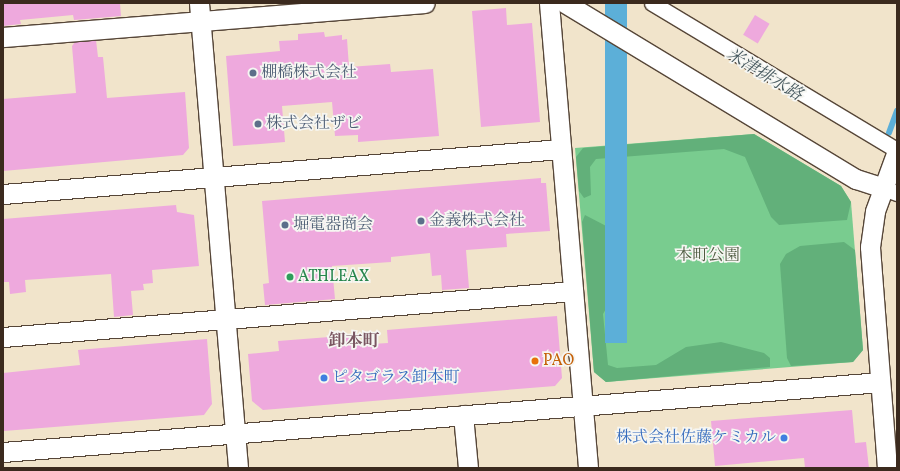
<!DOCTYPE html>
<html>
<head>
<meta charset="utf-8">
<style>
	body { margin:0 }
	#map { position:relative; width:900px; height:471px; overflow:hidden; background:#f1e4cb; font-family:Vollkorn,"Noto Serif JP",serif }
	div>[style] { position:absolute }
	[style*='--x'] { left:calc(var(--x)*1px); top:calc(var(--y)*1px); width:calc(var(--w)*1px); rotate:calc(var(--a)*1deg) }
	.green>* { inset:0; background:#79cc8f }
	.forest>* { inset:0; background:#62b07a }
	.water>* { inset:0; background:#5cafd8; transform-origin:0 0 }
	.pier>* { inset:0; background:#f1e4cb }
	.stream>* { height:5.5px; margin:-2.75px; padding:0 2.75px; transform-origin:2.75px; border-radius:2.75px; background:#5cafd8 }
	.building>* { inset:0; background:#eea9dd; transform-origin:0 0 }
	.roads { filter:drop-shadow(1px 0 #564638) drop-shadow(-1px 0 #564638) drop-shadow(0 1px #564638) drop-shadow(0 -1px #564638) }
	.minor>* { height:15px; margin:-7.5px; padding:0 7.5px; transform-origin:7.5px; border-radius:7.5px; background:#fff }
	.tertiary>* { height:19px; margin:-9.5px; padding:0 9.5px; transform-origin:9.5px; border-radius:9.5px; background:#fff }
	.dots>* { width:11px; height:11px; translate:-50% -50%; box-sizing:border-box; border:2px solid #f6f6f2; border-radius:50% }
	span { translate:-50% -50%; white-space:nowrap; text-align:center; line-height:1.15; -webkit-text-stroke:3.5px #f6f6f2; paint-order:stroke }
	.service-label { font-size:16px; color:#4e5e75 }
	.left { translate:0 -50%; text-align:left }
	.park-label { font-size:16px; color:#4e5b40 }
	.leisure-label { font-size:16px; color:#27864d }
	.food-label { font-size:16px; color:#c56008 }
	.shop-label { font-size:16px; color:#366cbe }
	.right { translate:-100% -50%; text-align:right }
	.water-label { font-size:17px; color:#47595f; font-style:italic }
	.neighbourhood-label { font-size:17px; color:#7a5661; font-weight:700 }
	.frame { position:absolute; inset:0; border:4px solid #3b2a1e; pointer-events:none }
</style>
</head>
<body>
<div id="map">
	<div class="green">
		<div style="clip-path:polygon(754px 134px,841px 186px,851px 202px,863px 350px,853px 362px,606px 382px,594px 372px,575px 148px)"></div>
	</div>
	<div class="forest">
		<div style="clip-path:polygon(754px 134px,841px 186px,851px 202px,847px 220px,779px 225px,771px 217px,745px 157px,724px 149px,596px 159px,590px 167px,591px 195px,584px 198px,579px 191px,576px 157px,583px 148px)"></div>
		<div style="clip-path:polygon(585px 215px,610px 228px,621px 258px,618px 288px,603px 314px,608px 365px,617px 368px,656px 365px,686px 347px,721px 342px,764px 353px,770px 358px,770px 367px,606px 382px,594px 372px,582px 222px)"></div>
		<div style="clip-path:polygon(844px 242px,855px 250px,863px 350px,853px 362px,791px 366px,787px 358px,780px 264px,786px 254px,800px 246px)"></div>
	</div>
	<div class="water">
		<div style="left:605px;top:3px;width:22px;height:340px"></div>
	</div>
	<div class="pier">
		<div style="clip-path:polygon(882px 154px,897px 162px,897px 180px,869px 163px)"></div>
	</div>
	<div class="stream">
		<div style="--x:889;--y:133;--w:23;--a:-70"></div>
	</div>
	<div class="building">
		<div style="clip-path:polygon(3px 3px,120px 3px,121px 16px,74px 20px,73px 15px,20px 20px,21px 24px,3px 26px)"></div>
		<div style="clip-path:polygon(506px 8px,507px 25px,532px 23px,540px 122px,481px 127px,472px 11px)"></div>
		<div style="left:755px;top:15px;width:17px;height:23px;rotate:31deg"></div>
		<div style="clip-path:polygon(324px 32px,325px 37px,342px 35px,342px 40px,347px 39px,349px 67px,390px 64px,391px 72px,433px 69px,439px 136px,358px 142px,358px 135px,335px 136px,332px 102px,282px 106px,285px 142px,233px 146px,226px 56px,280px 51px,279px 41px,298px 40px,298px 34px)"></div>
		<div style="clip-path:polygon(96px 40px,98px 57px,103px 57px,107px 98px,185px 92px,189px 148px,183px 155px,3px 171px,3px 99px,76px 93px,72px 46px,75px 42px)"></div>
		<div style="clip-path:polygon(541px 178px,541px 183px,546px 183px,550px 231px,506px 234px,507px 247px,466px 250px,469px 288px,442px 290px,441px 275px,432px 276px,430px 253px,391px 257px,391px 262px,332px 266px,335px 299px,265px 305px,263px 284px,269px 283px,262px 201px)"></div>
		<div style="clip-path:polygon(176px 205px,177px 212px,194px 215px,199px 266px,152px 270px,153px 283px,143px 284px,144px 290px,131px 291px,133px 315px,114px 317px,111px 274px,25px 280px,26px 292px,10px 294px,9px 282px,3px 282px,3px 219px)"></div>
		<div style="clip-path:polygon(557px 316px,562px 378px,555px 386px,263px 410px,252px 401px,248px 354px,279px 351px,278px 341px,355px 335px,356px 345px,388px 343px,387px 330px)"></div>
		<div style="clip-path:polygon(207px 339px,212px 404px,204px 415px,4px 431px,3px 373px,80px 365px,78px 350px)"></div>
		<div style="clip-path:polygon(852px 410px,855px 443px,866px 442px,869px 468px,805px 468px,804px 458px,715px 466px,711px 421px)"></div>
	</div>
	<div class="roads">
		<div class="minor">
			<div style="--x:652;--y:3;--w:286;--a:31"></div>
			<div style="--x:883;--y:188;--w:15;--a:20"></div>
		</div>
		<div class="tertiary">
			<div style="--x:199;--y:3;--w:467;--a:85.2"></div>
			<div style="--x:549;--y:3;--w:467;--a:85.2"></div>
			<div style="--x:565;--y:3;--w:340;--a:31.2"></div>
			<div style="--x:856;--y:179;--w:28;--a:18"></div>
			<div style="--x:3;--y:37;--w:423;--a:-4.6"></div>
			<div style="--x:3;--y:194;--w:560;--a:-4.61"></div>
			<div style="--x:3;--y:337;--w:572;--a:-4.61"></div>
			<div style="--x:463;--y:415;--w:53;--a:84.6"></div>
			<div style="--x:3;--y:452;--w:880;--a:-4.56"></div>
			<div style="--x:887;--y:468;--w:222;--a:-94.4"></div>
			<div style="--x:870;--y:247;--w:36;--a:-82"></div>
			<div style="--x:875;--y:211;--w:64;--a:-69.9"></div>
		</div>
	</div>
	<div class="dots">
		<div style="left:253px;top:73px;background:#5c6f8a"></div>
		<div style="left:258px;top:124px;background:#5c6f8a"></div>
		<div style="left:421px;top:221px;background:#5c6f8a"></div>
		<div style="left:285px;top:225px;background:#5c6f8a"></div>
		<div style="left:290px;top:277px;background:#2e9e5b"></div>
		<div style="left:535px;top:361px;background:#e8710a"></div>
		<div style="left:324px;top:378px;background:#3f7fe0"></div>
		<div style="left:784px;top:438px;background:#3f7fe0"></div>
	</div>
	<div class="service-label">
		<span class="left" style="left:261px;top:73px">棚橋株式会社</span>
		<span class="left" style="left:266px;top:124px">株式会社ザビ</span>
		<span class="left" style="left:429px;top:221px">金義株式会社</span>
		<span class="left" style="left:293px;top:225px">堀電器商会</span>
	</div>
	<div class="park-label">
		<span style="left:708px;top:256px">本町公園</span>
	</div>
	<div class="leisure-label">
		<span class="left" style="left:298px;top:277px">ATHLEAX</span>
	</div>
	<div class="food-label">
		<span class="left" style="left:543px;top:361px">PAO</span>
	</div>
	<div class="shop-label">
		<span class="left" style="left:332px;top:378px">ピタゴラス卸本町</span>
		<span class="right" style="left:776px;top:438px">株式会社佐藤ケミカル</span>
	</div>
	<div class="water-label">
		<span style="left:764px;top:75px;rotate:31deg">米津排水路</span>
	</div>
	<div class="neighbourhood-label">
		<span style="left:354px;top:342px">卸本町</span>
	</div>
	<div class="frame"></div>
</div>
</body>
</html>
